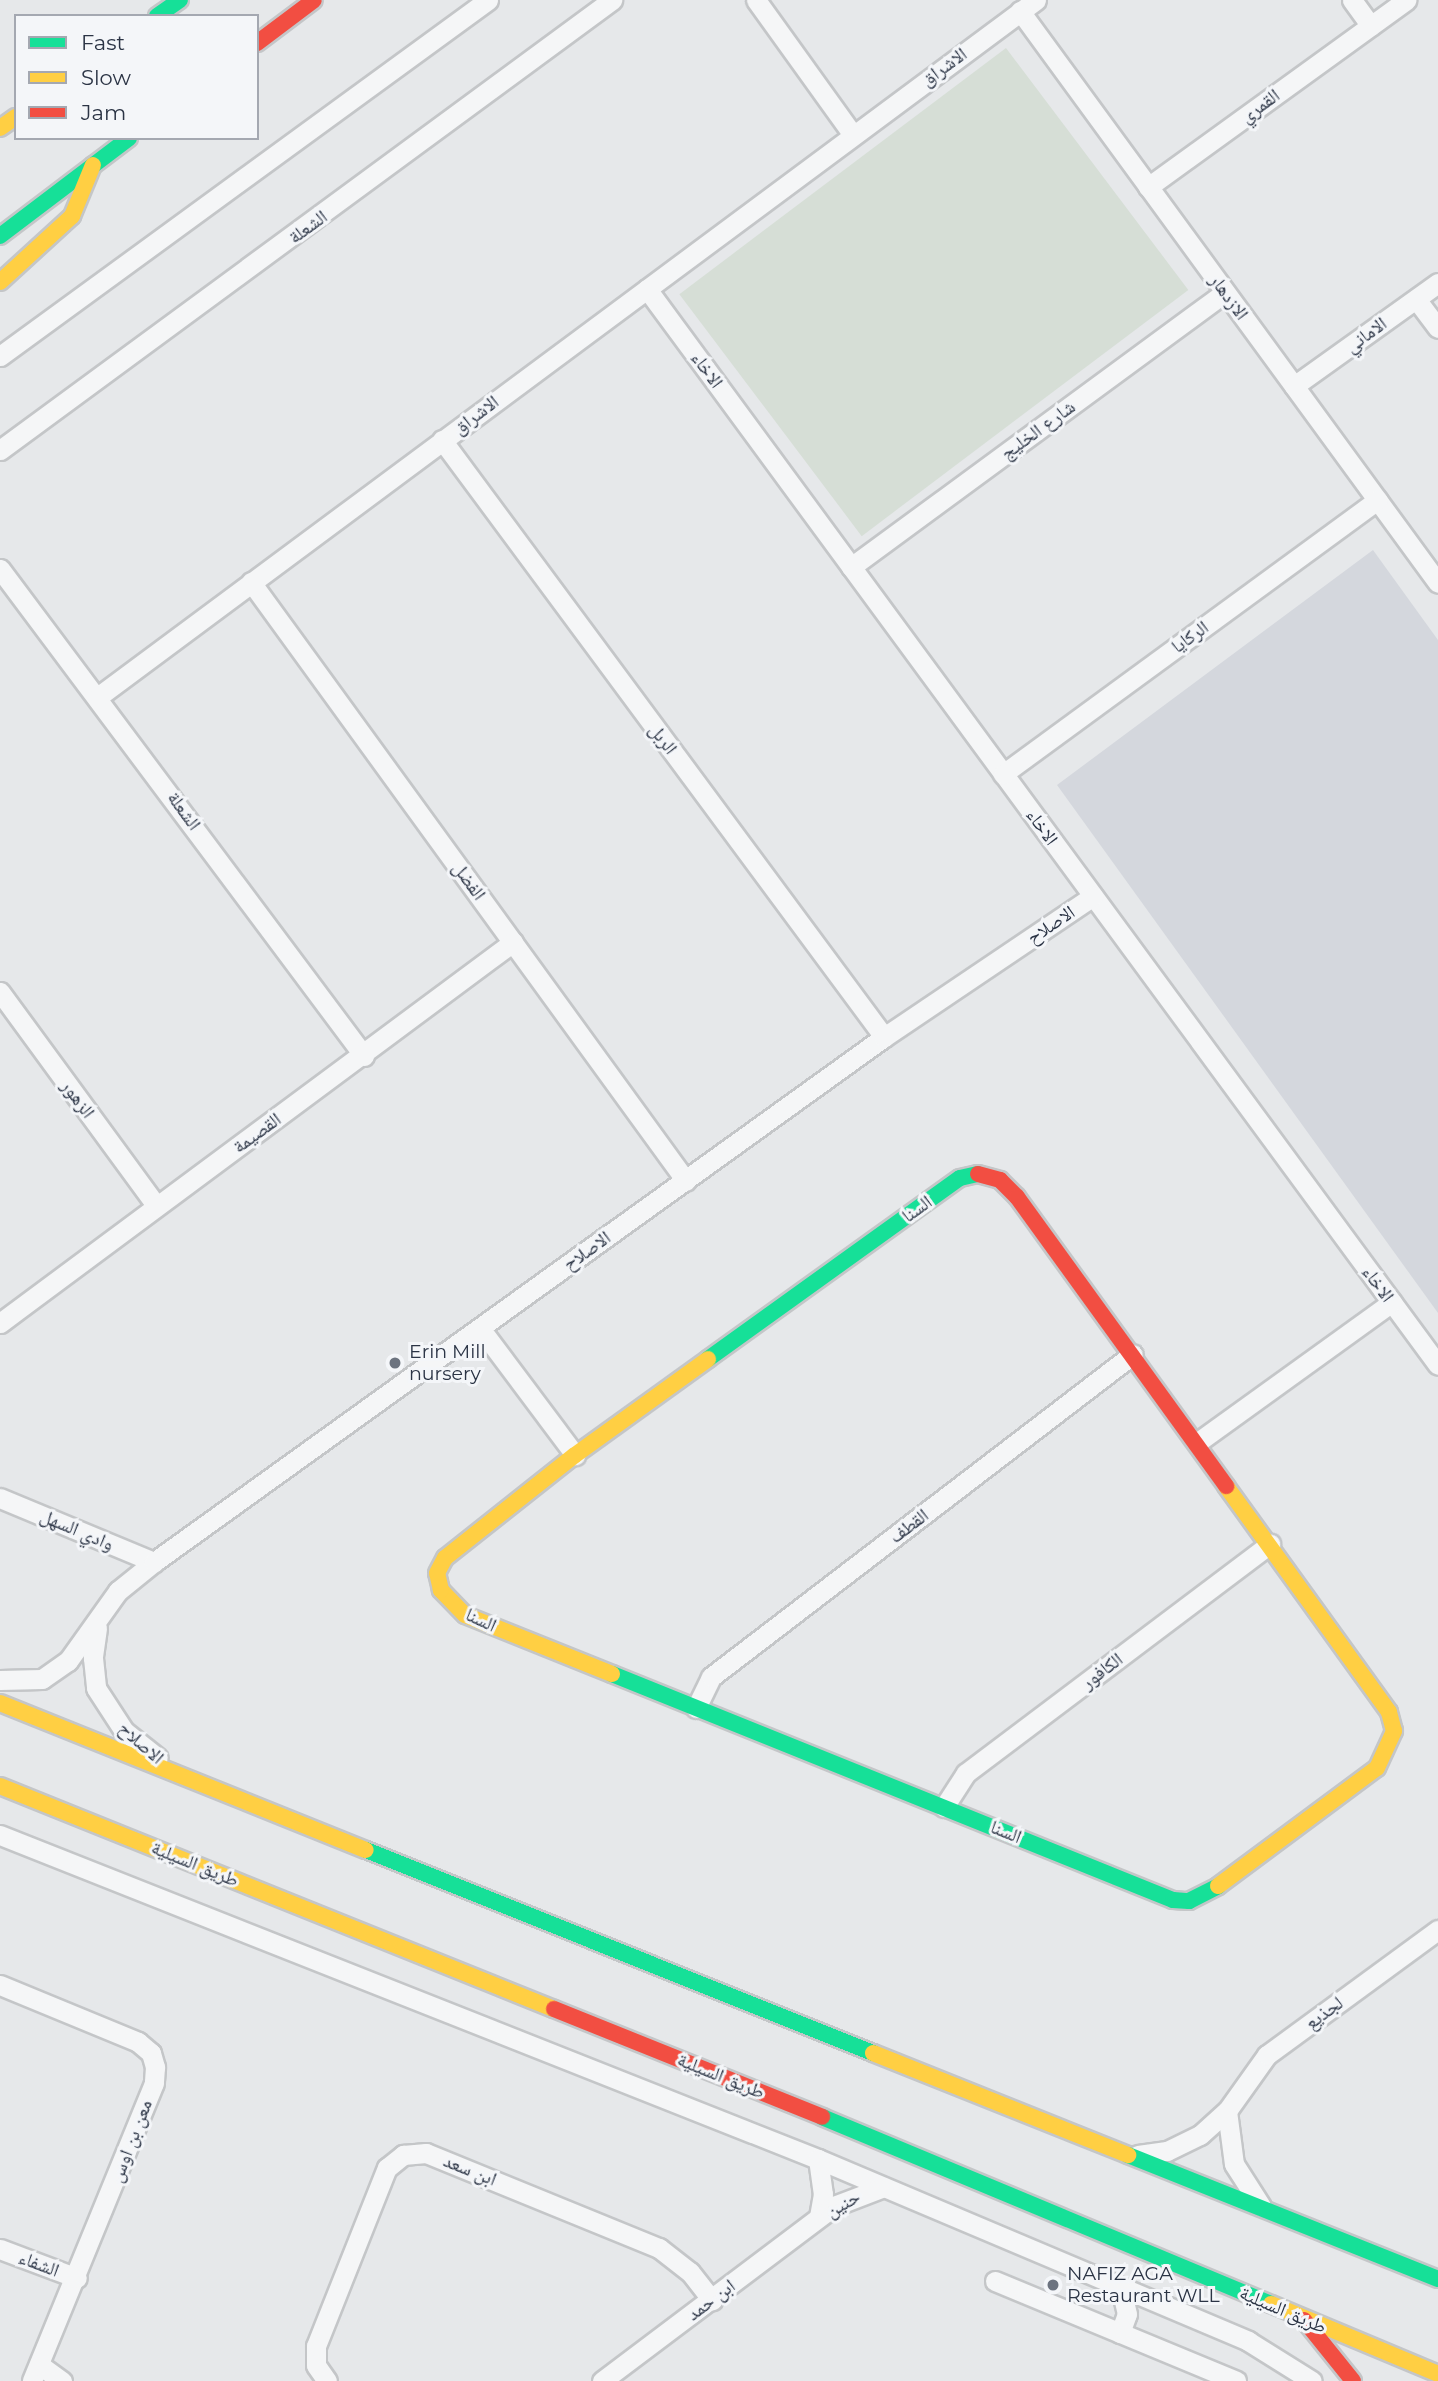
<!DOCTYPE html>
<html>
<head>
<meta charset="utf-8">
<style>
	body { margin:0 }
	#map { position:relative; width:1438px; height:2381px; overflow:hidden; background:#e6e8ea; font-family:Montserrat,"Noto Naskh Arabic",sans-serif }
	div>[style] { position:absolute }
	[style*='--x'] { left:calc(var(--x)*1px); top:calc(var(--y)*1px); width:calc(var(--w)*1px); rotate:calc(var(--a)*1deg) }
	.built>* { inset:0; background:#d4d7dd }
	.green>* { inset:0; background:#d6ded6; transform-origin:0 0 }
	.roads { filter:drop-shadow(2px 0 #c4c6c8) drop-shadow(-2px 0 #c4c6c8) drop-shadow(0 2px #c4c6c8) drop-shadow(0 -2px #c4c6c8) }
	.street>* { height:19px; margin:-9.5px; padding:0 9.5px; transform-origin:9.5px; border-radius:9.5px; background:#f5f6f7 }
	.fast>* { height:16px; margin:-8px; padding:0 8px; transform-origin:8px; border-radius:8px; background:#16e098 }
	.slow>* { height:16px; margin:-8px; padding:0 8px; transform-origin:8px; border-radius:8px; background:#ffcf43 }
	.jam>* { height:16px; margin:-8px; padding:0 8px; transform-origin:8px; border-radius:8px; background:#f24e42 }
	.dots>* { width:19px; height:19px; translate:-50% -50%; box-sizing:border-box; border:4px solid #f4f6f9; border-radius:50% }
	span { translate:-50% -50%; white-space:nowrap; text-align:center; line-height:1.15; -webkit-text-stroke:6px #f4f6f9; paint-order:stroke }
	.street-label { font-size:19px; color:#2b3445 }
	.poi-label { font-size:19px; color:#2b3445 }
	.left { translate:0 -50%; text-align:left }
	.legend { position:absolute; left:14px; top:14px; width:245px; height:126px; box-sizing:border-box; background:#f4f6f9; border:2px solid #a4a8b1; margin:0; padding:9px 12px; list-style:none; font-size:21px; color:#2b3445 }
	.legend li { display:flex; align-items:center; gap:14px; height:35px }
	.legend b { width:35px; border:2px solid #a4a8b1 }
</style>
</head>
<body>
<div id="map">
	<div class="built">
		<div style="clip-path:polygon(1373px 550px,1438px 640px,1438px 1313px,1057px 785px)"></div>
	</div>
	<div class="green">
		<div style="left:1006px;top:48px;width:303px;height:409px;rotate:53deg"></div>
	</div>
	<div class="roads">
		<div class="street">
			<div style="--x:756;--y:0;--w:166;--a:54.3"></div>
			<div style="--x:1352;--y:0;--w:32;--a:54"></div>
			<div style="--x:1020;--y:11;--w:708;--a:53.84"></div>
			<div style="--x:1148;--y:187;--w:319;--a:-35.9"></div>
			<div style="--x:647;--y:289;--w:1335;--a:53.68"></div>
			<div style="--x:1416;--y:299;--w:36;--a:53"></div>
			<div style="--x:0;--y:356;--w:604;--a:-36.11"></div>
			<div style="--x:1294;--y:386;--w:177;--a:-35.6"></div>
			<div style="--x:442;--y:440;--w:743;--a:53.48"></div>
			<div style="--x:0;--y:450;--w:760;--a:-36.33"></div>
			<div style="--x:851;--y:567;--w:464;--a:-36.3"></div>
			<div style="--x:0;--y:569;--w:608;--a:53.22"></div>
			<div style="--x:251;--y:582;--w:740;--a:54.01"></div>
			<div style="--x:99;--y:696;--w:1167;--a:-36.6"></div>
			<div style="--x:1003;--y:774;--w:464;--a:-36.2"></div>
			<div style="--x:0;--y:992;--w:264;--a:53.8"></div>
			<div style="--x:0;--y:1323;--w:639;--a:-36.6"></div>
			<div style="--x:480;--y:1328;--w:159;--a:53.2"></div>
			<div style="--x:1198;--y:1442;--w:239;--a:-35.8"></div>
			<div style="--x:0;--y:1498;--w:167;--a:22.6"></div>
			<div style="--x:97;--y:1628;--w:30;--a:98"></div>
			<div style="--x:93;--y:1658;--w:30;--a:84"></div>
			<div style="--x:96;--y:1688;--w:51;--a:56.9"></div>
			<div style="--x:124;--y:1731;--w:43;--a:38.5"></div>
			<div style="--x:0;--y:1680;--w:42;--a:-1.4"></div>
			<div style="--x:42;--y:1679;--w:32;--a:-35"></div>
			<div style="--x:68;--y:1661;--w:86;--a:-54.5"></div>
			<div style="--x:118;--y:1591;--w:46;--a:-38.9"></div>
			<div style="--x:154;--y:1562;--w:899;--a:-35.72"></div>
			<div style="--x:884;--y:1037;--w:252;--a:-34"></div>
			<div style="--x:696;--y:1708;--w:34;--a:-64"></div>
			<div style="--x:711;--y:1677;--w:531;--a:-37.43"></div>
			<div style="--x:944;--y:1807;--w:40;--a:-57.1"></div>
			<div style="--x:966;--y:1773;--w:381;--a:-37"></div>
			<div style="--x:0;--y:1835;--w:880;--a:21.61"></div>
			<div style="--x:818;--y:2159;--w:467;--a:22.9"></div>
			<div style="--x:1248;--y:2341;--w:75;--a:32"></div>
			<div style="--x:0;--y:1985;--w:149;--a:22.4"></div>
			<div style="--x:138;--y:2042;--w:17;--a:40"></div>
			<div style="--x:151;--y:2053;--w:15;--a:74"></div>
			<div style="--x:155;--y:2067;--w:16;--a:94"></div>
			<div style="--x:154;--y:2083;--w:322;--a:112.3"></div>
			<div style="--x:1227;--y:2111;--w:53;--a:82.5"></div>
			<div style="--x:1234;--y:2164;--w:50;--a:57.3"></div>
			<div style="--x:1138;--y:2155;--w:29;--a:-8"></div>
			<div style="--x:1167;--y:2151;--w:37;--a:-26"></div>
			<div style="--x:1200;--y:2135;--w:36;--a:-42"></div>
			<div style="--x:1227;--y:2111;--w:69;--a:-54.5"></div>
			<div style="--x:1267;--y:2055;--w:212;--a:-36.2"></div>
			<div style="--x:818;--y:2159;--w:35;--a:82"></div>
			<div style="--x:823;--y:2194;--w:23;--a:100"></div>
			<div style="--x:0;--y:2249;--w:82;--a:20.6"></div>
			<div style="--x:995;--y:2281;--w:261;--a:22.5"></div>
			<div style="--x:1120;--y:2333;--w:20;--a:-70"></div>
			<div style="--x:1127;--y:2314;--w:27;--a:-103"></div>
			<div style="--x:41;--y:2366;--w:26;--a:36"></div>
			<div style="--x:327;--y:2381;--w:19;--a:-125"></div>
			<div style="--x:316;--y:2365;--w:19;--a:-90"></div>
			<div style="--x:316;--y:2346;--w:192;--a:-68.3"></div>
			<div style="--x:387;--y:2168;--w:21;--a:-39"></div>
			<div style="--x:403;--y:2155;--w:23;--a:-5"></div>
			<div style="--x:426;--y:2153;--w:252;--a:22.2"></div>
			<div style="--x:659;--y:2248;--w:39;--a:38"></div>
			<div style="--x:690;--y:2272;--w:36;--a:52"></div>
			<div style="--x:602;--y:2381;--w:291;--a:-37"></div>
			<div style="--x:834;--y:2206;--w:53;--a:-20.8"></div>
		</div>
		<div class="fast">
			<div style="--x:157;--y:16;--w:28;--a:-35"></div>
			<div style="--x:0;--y:236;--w:162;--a:-37.2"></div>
			<div style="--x:708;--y:1359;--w:310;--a:-35.7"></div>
			<div style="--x:960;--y:1178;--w:18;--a:-13"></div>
			<div style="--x:612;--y:1674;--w:605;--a:21.94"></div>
			<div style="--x:1173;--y:1900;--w:16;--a:4"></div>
			<div style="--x:1189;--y:1901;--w:33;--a:-27"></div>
			<div style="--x:366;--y:1850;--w:546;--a:21.82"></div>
			<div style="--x:822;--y:2117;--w:486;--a:22.6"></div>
			<div style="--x:1128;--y:2155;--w:334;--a:21.8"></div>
		</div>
		<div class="slow">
			<div style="--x:0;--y:128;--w:19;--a:-35"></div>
			<div style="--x:0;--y:282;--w:98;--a:-42.5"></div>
			<div style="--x:72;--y:216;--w:55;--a:-67.6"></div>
			<div style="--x:612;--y:1674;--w:158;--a:-158.1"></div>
			<div style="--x:465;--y:1615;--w:35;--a:-134"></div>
			<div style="--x:441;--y:1590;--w:17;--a:-103"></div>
			<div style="--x:437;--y:1573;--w:17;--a:-62"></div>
			<div style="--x:445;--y:1558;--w:166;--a:-38.4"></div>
			<div style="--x:575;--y:1455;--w:164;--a:-35.8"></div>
			<div style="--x:0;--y:1703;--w:394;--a:21.9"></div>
			<div style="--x:0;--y:1786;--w:597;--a:21.93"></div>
			<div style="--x:1218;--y:1886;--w:198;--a:-36.6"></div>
			<div style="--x:1377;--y:1768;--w:41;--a:-65.3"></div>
			<div style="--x:1394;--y:1731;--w:20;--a:-105"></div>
			<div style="--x:1389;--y:1712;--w:279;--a:-125.8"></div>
			<div style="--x:873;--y:2053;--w:275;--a:21.8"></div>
			<div style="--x:1271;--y:2304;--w:181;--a:22.7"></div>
		</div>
		<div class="jam">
			<div style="--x:257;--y:43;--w:71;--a:-37"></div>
			<div style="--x:978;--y:1174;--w:23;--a:15"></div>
			<div style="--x:1000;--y:1180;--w:24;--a:45"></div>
			<div style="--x:1017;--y:1197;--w:357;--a:54.1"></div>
			<div style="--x:554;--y:2009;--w:289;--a:21.9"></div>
			<div style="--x:1304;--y:2320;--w:78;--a:51.2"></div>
		</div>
	</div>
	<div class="dots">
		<div style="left:395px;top:1363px;background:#6c737f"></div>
		<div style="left:1053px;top:2285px;background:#6c737f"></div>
	</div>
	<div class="street-label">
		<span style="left:944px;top:67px;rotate:-36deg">الاشراق</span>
		<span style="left:1260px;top:106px;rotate:-36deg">القمري</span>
		<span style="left:308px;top:227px;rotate:-36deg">الشعلة</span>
		<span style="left:1229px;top:297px;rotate:54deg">الازدهار</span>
		<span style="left:1366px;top:335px;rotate:-36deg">الاماني</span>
		<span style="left:707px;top:370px;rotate:54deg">الاخاء</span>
		<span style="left:476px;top:415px;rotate:-37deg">الاشراق</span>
		<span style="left:1038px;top:430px;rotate:-36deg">شارع الخليج</span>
		<span style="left:1190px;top:637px;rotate:-36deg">الركايا</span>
		<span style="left:663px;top:739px;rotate:53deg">الربل</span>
		<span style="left:184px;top:811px;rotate:54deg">الشعلة</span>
		<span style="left:1042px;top:827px;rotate:54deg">الاخاء</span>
		<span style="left:469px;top:881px;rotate:54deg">الفضل</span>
		<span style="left:1051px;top:925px;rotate:-34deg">الاصلاح</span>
		<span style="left:78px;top:1099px;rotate:54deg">الزهور</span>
		<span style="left:257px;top:1133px;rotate:-36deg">القصيمة</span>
		<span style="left:917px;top:1209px;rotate:-36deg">السنا</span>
		<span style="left:587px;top:1251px;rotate:-36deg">الاصلاح</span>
		<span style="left:1378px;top:1284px;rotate:54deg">الاخاء</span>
		<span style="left:909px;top:1526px;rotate:-37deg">القطف</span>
		<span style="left:77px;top:1530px;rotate:23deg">وادي السهل</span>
		<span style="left:481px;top:1620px;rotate:25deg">السنا</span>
		<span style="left:1102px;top:1671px;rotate:-37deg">الكافور</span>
		<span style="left:141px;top:1743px;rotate:41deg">الاصلاح</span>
		<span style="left:1006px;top:1832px;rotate:22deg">السنا</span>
		<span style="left:195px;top:1864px;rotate:22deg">طريق السيلية</span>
		<span style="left:1324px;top:2013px;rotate:-36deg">لجذيع</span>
		<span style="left:721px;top:2076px;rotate:22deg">طريق السيلية</span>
		<span style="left:131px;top:2141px;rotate:-69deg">معن بن اوس</span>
		<span style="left:470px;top:2170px;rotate:22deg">ابن سعد</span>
		<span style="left:843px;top:2204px;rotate:-30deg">حنين</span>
		<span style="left:39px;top:2264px;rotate:21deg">الشفاء</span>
		<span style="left:711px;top:2300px;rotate:-37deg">ابن حمد</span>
		<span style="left:1283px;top:2310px;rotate:23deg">طريق السيلية</span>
	</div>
	<div class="poi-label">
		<span class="left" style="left:409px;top:1363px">Erin Mill<br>nursery</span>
		<span class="left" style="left:1067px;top:2285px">NAFIZ AGA<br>Restaurant WLL</span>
	</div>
	<ul class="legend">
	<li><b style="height:9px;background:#16e098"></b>Fast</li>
	<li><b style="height:9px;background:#ffcf43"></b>Slow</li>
	<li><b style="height:9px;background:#f24e42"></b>Jam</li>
	</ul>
</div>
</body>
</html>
